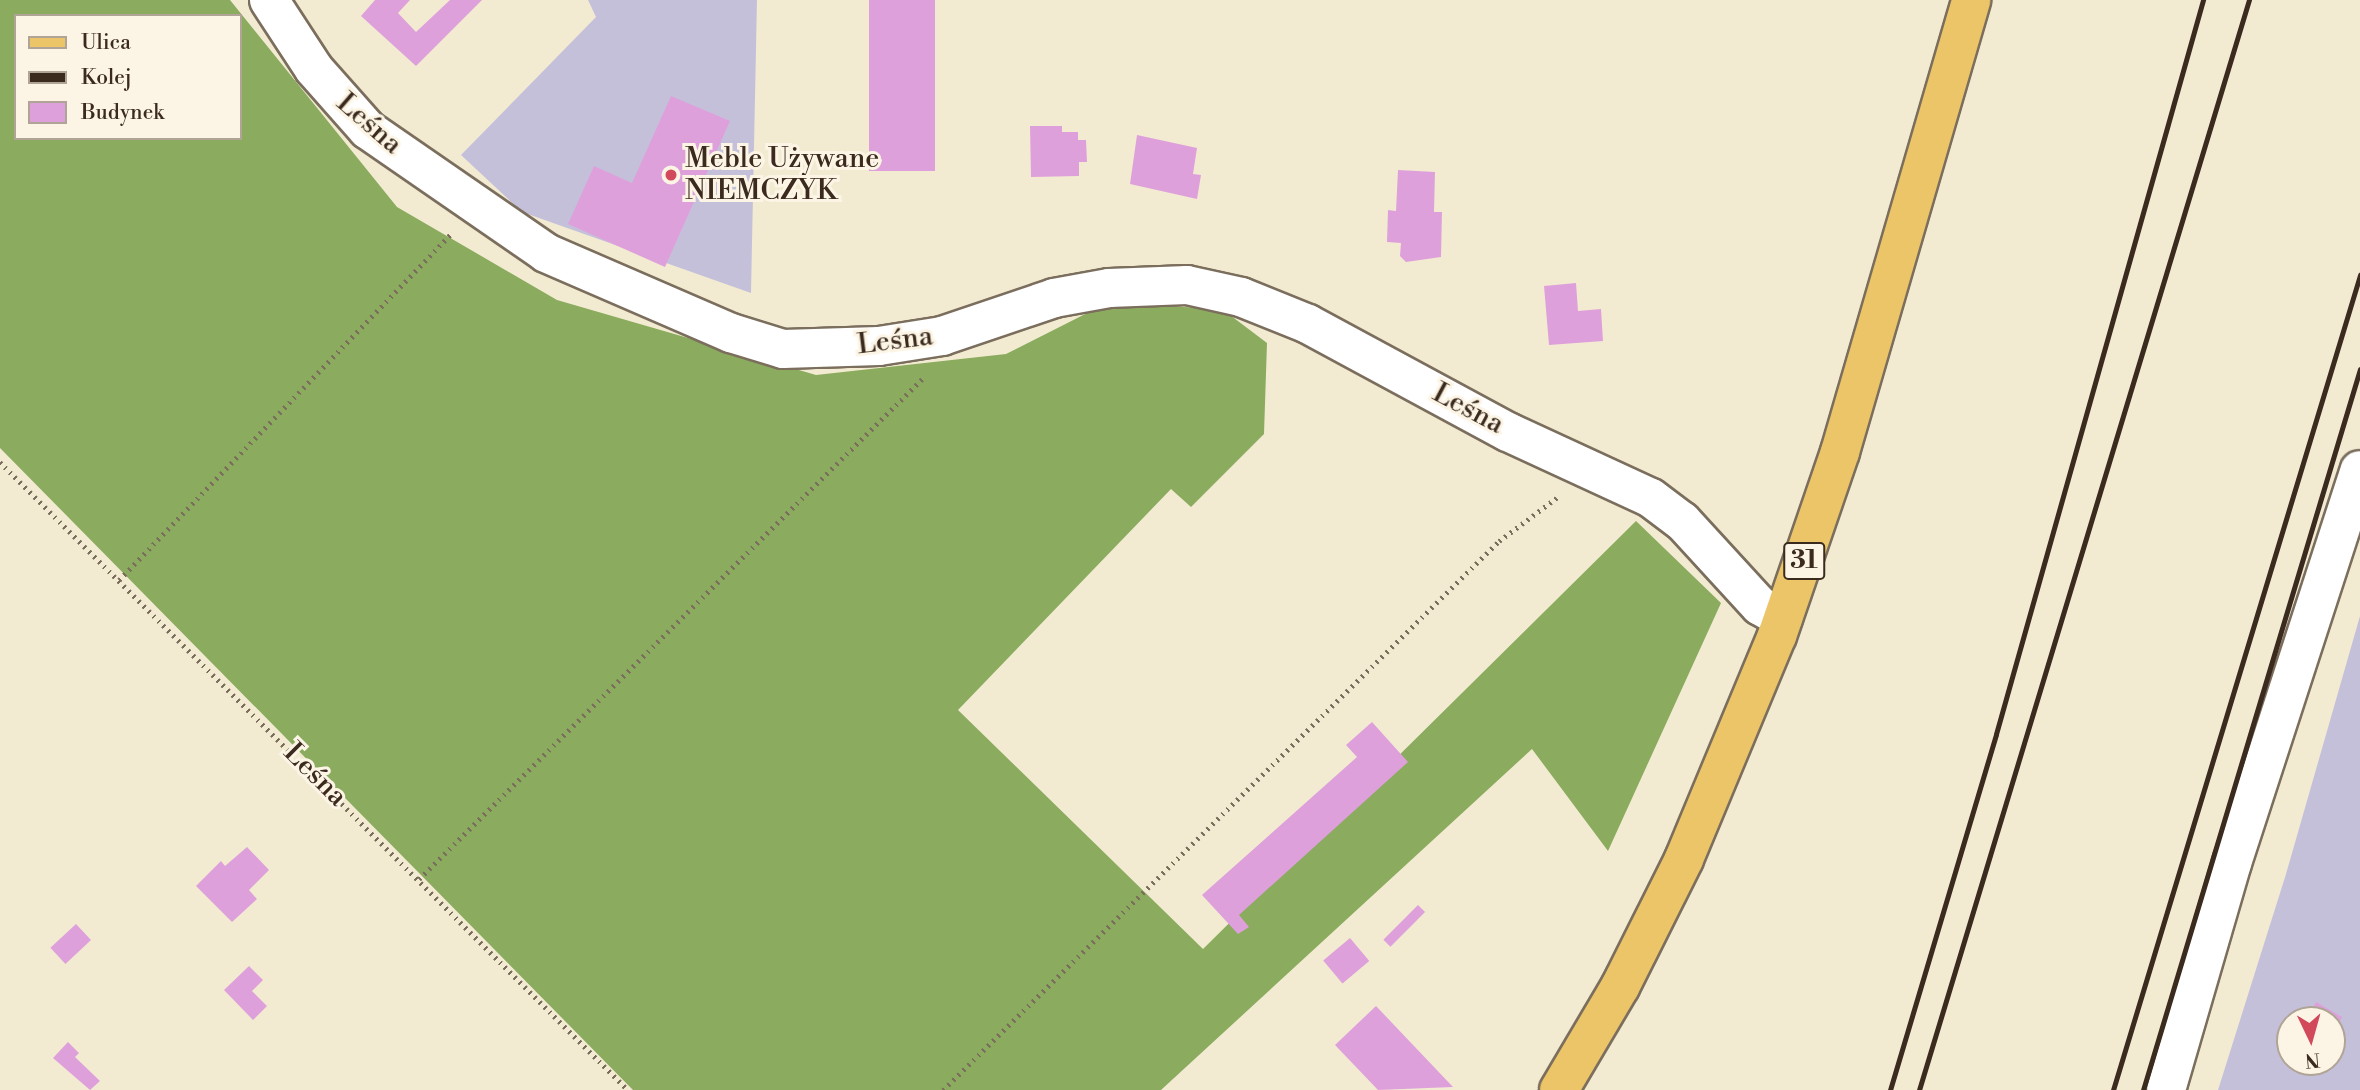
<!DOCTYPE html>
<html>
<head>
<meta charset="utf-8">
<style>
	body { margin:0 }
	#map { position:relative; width:2360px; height:1090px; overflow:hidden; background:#f2ebd2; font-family:"Libre Bodoni",serif }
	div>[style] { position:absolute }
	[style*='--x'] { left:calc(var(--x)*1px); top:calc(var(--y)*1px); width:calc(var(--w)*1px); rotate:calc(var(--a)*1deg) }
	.industrial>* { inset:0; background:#c5c0da }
	.forest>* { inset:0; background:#8bab5f }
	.building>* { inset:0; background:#dea0db; transform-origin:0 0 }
	.path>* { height:4.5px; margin-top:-2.25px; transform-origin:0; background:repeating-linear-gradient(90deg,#7b6e5d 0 2px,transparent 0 7px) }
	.roads { filter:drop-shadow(2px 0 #7b6e5d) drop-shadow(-2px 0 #7b6e5d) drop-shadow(0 2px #7b6e5d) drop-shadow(0 -2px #7b6e5d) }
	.minor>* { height:38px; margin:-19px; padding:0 19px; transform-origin:19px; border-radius:19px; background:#fff }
	.major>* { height:38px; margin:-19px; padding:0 19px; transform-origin:19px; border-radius:19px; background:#edc569 }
	.rail>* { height:5px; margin:-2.5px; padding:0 2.5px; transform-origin:2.5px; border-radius:2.5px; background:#3b2a1e }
	.dots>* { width:19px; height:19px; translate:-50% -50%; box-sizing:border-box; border:4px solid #fcf5e5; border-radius:50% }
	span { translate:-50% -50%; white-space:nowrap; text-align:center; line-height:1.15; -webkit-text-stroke:6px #fcf5e5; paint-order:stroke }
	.shield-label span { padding:2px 5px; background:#fcf5e5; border:2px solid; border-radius:5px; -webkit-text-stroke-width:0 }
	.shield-label { font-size:26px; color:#3b2a1e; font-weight:700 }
	.street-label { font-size:28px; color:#3b2a1e }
	.poi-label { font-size:28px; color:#3b2a1e }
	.left { translate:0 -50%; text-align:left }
	.legend { position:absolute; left:14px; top:14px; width:228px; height:126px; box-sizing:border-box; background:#fcf5e5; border:2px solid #afa495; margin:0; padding:9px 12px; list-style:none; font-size:21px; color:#3b2a1e }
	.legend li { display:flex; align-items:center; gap:14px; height:35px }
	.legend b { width:35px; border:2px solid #afa495 }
	.north { position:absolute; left:2276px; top:1006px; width:70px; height:70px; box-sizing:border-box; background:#fcf5e5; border:2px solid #afa495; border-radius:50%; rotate:175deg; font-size:19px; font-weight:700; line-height:28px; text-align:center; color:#3b2a1e }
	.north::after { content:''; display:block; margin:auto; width:24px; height:32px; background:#d1495b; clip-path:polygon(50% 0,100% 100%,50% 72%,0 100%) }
</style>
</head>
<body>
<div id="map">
	<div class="industrial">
		<div style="clip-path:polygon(588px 0,757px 0,751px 293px,522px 212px,461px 155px,596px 17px)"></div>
		<div style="clip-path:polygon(evenodd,2360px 616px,2360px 1090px,2218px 1090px,2286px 874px,2360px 616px,2290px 1020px,2332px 1020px,2332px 1062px,2290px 1062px,2290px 1020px)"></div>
	</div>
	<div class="forest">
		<div style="clip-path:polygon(evenodd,0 0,230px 0,397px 207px,557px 300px,816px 375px,1006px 354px,1107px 303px,1222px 309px,1267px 343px,1264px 434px,1191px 507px,1171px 489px,958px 710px,1203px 949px,1636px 521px,1721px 603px,1608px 851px,1532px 749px,1161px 1090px,633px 1090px,0 448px,0 0,16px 16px,240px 16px,240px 138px,16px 138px,16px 16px)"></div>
	</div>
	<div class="building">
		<div style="clip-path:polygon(375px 0,410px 0,398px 13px,416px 32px,450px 0,482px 0,416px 66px,361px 16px)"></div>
		<div style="left:869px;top:0;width:66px;height:171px"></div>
		<div style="clip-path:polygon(671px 96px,730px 121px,665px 267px,568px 224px,594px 166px,632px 183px)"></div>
		<div style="clip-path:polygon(1030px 126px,1062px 126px,1062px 132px,1078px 132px,1078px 140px,1086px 140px,1087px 162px,1079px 162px,1079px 176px,1031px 177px)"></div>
		<div style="clip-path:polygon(1137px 135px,1197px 148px,1193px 174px,1201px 175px,1197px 199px,1130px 184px)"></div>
		<div style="clip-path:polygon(1398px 170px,1435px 172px,1434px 212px,1442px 212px,1441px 257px,1406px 262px,1400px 256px,1401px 243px,1387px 242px,1388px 210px,1396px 211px)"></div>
		<div style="clip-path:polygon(1576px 283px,1578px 311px,1601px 309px,1603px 341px,1549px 345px,1544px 286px)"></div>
		<div style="clip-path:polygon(1372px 722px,1408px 762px,1239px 915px,1249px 927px,1238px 934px,1202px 895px,1357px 757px,1346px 745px)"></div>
		<div style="clip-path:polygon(247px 847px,269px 870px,249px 890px,257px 899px,232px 922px,196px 886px,221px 861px,225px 866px)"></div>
		<div style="left:1418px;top:905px;width:10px;height:49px;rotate:45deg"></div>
		<div style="left:76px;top:924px;width:22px;height:35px;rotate:47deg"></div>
		<div style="left:1350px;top:938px;width:30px;height:35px;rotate:50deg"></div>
		<div style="clip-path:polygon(249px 966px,263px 980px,252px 991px,267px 1006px,253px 1020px,224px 990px)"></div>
		<div style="clip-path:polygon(2316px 1002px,2342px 1017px,2337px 1028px,2346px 1034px,2332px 1059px,2332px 1020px,2307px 1020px)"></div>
		<div style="clip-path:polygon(1376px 1006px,1453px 1087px,1378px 1090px,1335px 1045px)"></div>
		<div style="clip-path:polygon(68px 1042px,79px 1053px,75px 1057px,100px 1081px,90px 1090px,53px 1058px)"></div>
		<div style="clip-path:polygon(2300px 1062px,2326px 1062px,2326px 1063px,2310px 1067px,2307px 1072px,2298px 1068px)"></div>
	</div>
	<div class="path">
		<div style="--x:0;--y:462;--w:888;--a:45"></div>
		<div style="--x:119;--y:580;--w:482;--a:-46.2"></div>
		<div style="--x:419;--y:879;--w:712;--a:-44.83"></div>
		<div style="--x:943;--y:1090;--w:781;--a:-44.64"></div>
		<div style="--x:1499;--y:541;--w:75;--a:-36.9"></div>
	</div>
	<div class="roads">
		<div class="minor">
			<div style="--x:269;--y:0;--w:82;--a:56.9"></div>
			<div style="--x:314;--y:69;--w:81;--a:48.5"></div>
			<div style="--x:368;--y:130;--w:216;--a:34.6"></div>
			<div style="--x:546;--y:253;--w:202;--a:23.4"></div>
			<div style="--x:731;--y:333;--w:54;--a:17.1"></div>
			<div style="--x:783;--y:349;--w:96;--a:-1.8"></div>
			<div style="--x:879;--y:346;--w:64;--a:-9"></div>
			<div style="--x:942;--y:336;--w:118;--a:-18.7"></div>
			<div style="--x:1054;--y:298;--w:56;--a:-10.3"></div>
			<div style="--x:1109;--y:288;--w:78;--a:-2.2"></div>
			<div style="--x:1187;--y:285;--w:55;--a:12.5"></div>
			<div style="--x:1241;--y:297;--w:72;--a:21.9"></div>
			<div style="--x:1308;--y:324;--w:227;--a:28.4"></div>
			<div style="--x:1508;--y:432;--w:157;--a:24.8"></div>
			<div style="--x:1651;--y:498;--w:39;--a:37"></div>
			<div style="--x:1682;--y:521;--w:115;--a:47.5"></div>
			<div style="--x:1760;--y:606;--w:26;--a:29"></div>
			<div style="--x:2166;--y:1090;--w:236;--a:-73.8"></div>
			<div style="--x:2232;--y:863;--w:413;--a:-72"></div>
		</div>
		<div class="major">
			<div style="--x:1559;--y:1090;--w:120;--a:-59.4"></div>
			<div style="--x:1620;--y:987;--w:143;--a:-63.4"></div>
			<div style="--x:1684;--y:859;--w:242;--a:-67.4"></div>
			<div style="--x:1777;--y:636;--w:194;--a:-71.1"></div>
			<div style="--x:1840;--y:452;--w:471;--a:-73.8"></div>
		</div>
	</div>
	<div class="rail">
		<div style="--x:1890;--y:1090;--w:371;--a:-73.4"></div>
		<div style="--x:1996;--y:734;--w:763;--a:-74.25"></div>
		<div style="--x:1919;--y:1090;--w:1139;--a:-73.16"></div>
		<div style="--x:2113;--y:1090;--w:852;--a:-73.14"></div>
		<div style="--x:2143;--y:1090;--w:753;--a:-73.25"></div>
	</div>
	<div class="dots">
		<div style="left:671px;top:175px;background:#d1495b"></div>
	</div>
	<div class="shield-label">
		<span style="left:1804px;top:561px">31</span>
	</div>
	<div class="street-label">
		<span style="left:369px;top:124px;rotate:41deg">Leśna</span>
		<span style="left:895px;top:341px;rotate:-7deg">Leśna</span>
		<span style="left:1468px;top:409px;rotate:28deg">Leśna</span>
		<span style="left:315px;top:775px;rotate:45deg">Leśna</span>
	</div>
	<div class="poi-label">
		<span class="left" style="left:685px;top:175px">Meble Używane<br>NIEMCZYK</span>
	</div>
	<ul class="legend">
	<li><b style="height:9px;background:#edc569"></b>Ulica</li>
	<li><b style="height:9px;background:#3b2a1e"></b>Kolej</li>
	<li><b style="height:19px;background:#dea0db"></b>Budynek</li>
	</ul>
	<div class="north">N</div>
</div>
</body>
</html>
